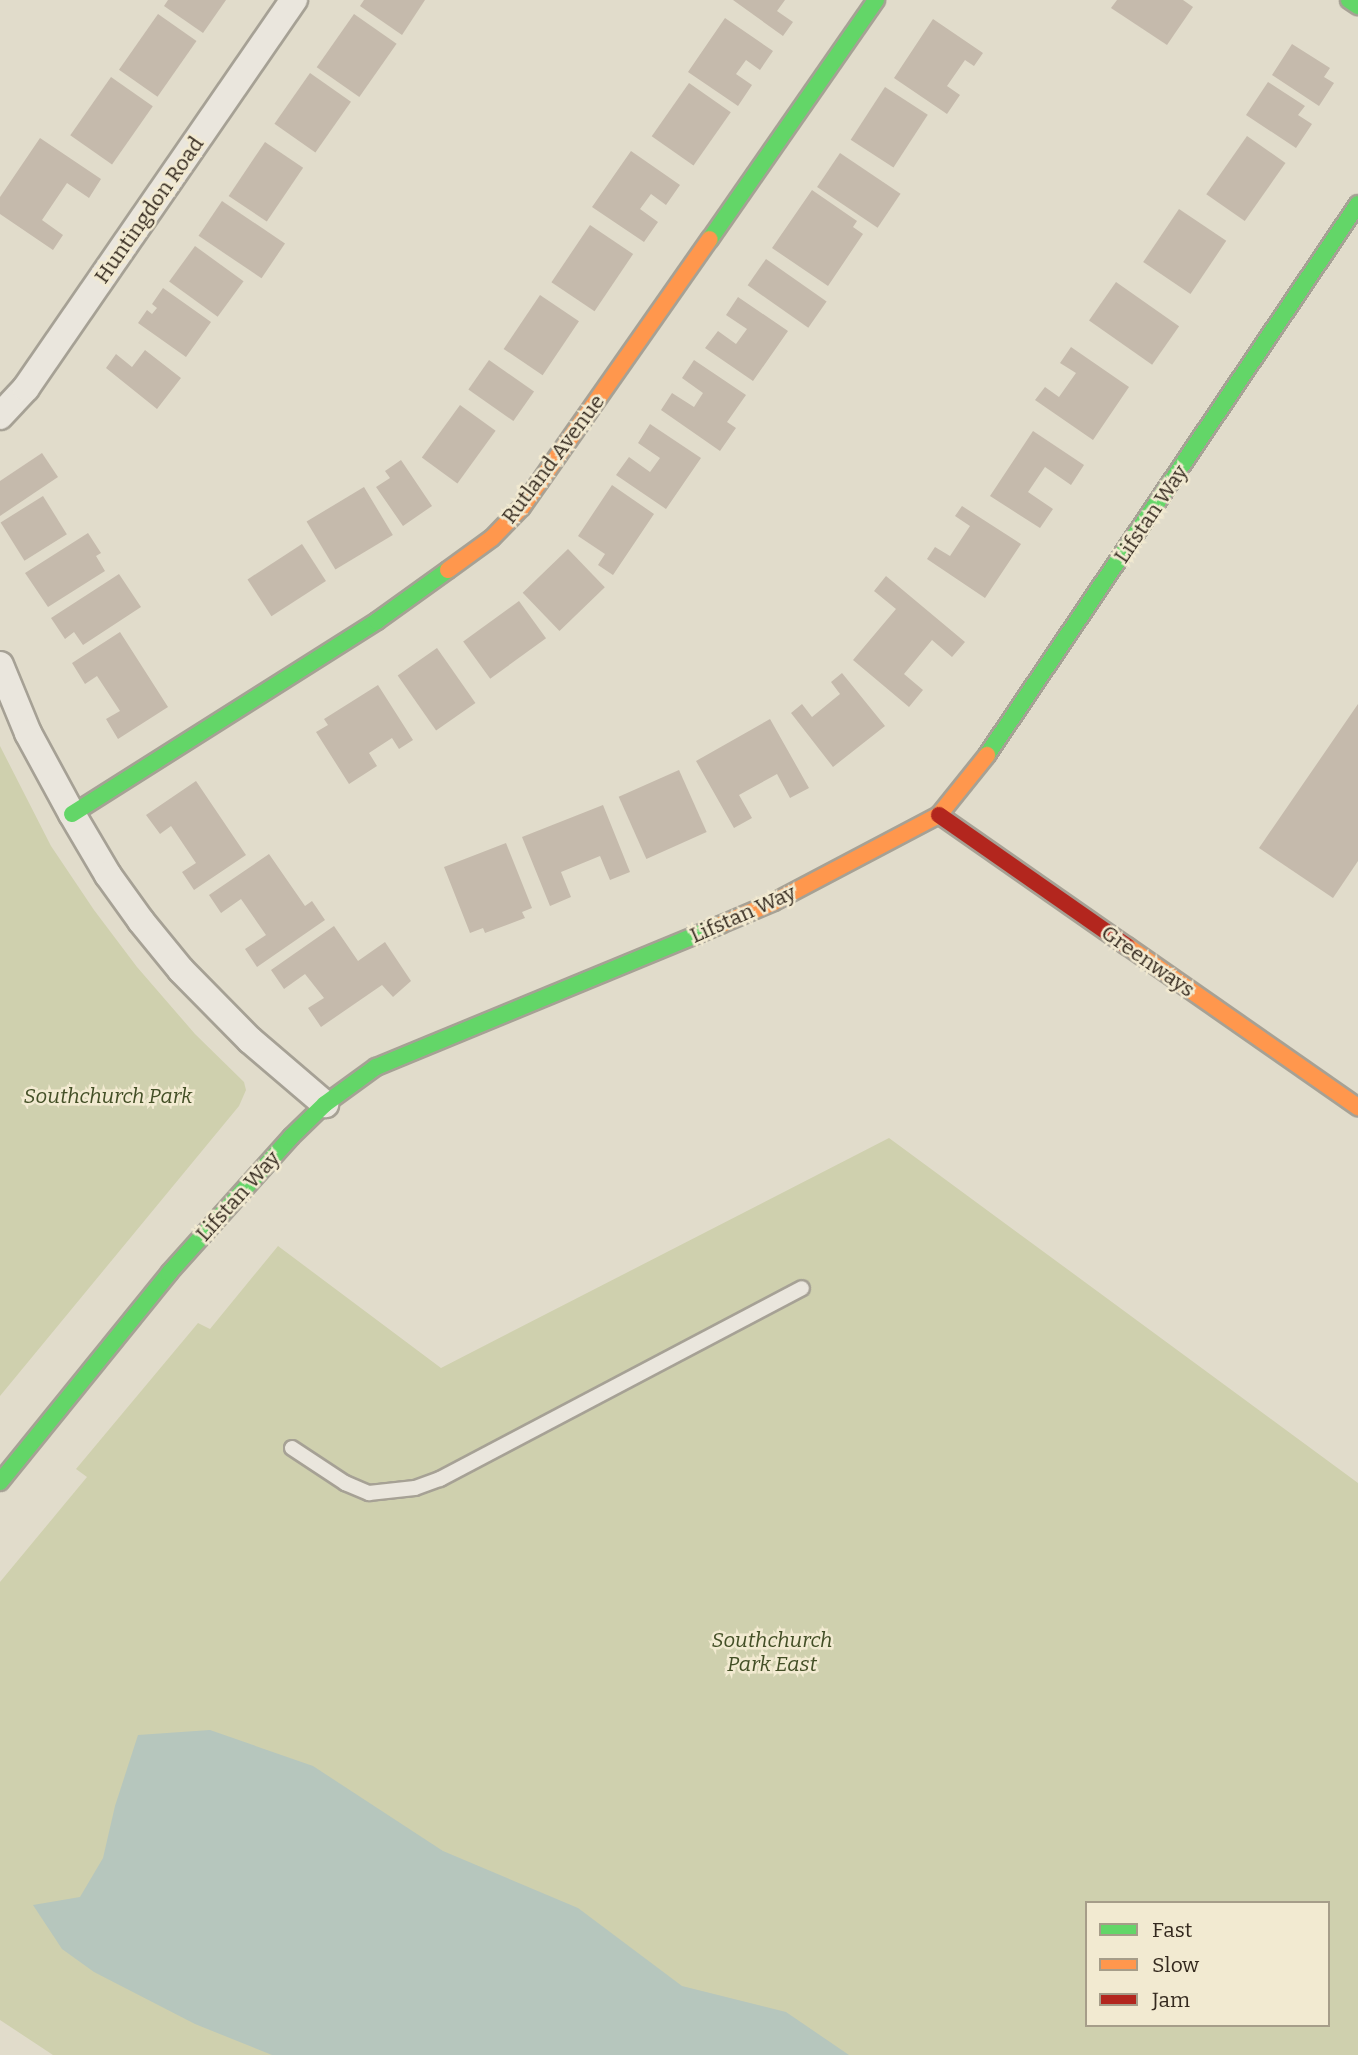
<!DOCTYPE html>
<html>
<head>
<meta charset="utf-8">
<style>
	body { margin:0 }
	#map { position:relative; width:1358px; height:2055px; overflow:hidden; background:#e1dccb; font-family:Bitter,serif }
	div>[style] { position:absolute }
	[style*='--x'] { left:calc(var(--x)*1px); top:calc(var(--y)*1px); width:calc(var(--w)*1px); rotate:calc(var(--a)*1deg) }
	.green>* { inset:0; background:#cfd0ae }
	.water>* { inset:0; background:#b6c6bd }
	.building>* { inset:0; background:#c5baac; transform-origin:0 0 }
	.roads { filter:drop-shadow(2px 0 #a6a195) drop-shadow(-2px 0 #a6a195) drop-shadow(0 2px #a6a195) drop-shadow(0 -2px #a6a195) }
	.lane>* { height:14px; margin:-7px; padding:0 7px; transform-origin:7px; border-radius:7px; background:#eae6dd }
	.street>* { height:26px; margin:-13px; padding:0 13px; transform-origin:13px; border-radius:13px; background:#eae6dd }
	.fast>* { height:16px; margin:-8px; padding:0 8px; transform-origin:8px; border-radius:8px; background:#63d668 }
	.slow>* { height:16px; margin:-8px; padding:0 8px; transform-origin:8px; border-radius:8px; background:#ff974d }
	.jam>* { height:16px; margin:-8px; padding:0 8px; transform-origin:8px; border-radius:8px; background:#b3261e }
	span { translate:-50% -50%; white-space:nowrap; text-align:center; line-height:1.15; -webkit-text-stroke:5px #f2ead1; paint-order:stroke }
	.street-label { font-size:21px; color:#34291e }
	.park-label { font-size:21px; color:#434f26; font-style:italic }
	.legend { position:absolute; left:1085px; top:1901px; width:245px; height:126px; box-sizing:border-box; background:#f2ead1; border:2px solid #a69d89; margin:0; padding:9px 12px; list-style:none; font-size:21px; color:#34291e }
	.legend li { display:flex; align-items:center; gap:14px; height:35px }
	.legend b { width:35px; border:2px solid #a69d89 }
</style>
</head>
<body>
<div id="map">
	<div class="green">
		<div style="clip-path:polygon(0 746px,51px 846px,94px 910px,137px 967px,195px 1034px,244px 1082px,246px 1090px,239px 1106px,0 1396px)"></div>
		<div style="clip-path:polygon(evenodd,889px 1138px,1358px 1483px,1358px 2055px,53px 2055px,0 2020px,0 1582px,87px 1477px,76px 1469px,198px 1323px,210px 1329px,278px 1246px,441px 1368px,889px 1138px,1087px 1903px,1328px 1903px,1328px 2025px,1087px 2025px,1087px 1903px)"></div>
	</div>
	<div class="water">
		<div style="clip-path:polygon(210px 1730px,313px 1766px,443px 1851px,578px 1908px,682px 1986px,786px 2012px,849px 2055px,272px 2055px,195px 2024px,94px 1972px,62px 1949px,33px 1905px,80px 1897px,103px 1858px,115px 1806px,138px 1735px)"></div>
	</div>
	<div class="building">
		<div style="clip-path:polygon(168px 0,226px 0,203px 33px,164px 6px)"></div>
		<div style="clip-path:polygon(364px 0,425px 0,402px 35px,360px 6px)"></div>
		<div style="clip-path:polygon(733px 0,785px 0,777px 11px,793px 22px,783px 36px)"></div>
		<div style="clip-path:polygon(1117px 0,1183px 0,1193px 7px,1167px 45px,1111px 8px)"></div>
		<div style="left:158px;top:14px;width:47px;height:68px;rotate:35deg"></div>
		<div style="left:354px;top:14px;width:52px;height:65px;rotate:35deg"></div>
		<div style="clip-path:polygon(725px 18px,773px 51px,760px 70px,746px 60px,736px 74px,752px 85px,738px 106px,688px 72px)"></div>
		<div style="clip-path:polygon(933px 19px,983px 53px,974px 66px,965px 60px,947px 86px,960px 95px,947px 114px,894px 78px)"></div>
		<div style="clip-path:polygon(1292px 44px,1330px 68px,1324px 77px,1334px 83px,1319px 106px,1272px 75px)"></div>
		<div style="left:310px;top:73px;width:50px;height:62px;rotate:35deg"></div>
		<div style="left:111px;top:77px;width:51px;height:71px;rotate:35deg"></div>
		<div style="clip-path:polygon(1268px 82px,1305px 106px,1298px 115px,1312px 124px,1296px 148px,1246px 115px)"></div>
		<div style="left:689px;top:83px;width:51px;height:65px;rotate:35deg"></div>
		<div style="left:885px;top:87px;width:51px;height:63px;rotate:33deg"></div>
		<div style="left:1247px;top:136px;width:47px;height:71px;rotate:35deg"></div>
		<div style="clip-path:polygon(40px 138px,101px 179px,89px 198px,67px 183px,42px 220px,63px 235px,53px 250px,0 214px,0 197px)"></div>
		<div style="left:265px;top:142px;width:46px;height:65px;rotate:34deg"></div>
		<div style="clip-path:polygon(631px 151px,680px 185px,666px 205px,651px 194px,640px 209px,658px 222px,644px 242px,592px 207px)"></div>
		<div style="left:840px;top:153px;width:73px;height:41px;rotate:34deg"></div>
		<div style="clip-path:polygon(812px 190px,857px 221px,853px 227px,863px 234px,828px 286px,772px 248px)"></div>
		<div style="left:222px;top:201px;width:76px;height:42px;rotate:34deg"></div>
		<div style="left:1179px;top:209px;width:57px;height:64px;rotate:34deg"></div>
		<div style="left:590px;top:225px;width:52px;height:69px;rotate:34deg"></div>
		<div style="left:195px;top:246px;width:60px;height:44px;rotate:36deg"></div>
		<div style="left:766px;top:259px;width:74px;height:32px;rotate:35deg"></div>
		<div style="left:1116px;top:282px;width:77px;height:47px;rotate:35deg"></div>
		<div style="clip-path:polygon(163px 288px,211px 322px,186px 357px,138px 323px,147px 310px,152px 314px,157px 308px,152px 304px)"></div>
		<div style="left:540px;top:295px;width:47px;height:65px;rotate:34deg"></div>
		<div style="clip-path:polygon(738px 297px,788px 331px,753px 381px,705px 348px,718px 331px,736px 344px,747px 329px,726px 315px)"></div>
		<div style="clip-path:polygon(1071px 347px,1129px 387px,1093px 440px,1035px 400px,1045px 387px,1059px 397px,1076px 373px,1060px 363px)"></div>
		<div style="clip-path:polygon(145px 350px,181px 378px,157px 409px,106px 368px,116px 354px,132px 367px)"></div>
		<div style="left:489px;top:360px;width:55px;height:36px;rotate:35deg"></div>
		<div style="clip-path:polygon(694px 360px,746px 395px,727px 422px,736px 428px,720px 451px,661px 410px,672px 393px,694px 407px,703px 393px,682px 378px)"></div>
		<div style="left:460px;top:405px;width:44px;height:65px;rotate:36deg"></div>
		<div style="clip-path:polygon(650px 424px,701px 458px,666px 509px,616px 475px,629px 457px,650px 472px,660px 458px,638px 443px)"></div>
		<div style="clip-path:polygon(1033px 431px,1084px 465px,1071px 485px,1045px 467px,1028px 492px,1053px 509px,1040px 528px,990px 496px)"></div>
		<div style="clip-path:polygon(42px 453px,58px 477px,0 516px,0 481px)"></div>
		<div style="clip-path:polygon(401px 460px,432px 506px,403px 526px,376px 487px,390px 478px,385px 471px)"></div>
		<div style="clip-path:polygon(612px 485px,654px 514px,613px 575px,598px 565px,605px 554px,578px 536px)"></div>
		<div style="left:364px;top:487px;width:56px;height:67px;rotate:59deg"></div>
		<div style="left:43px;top:496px;width:45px;height:50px;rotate:58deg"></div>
		<div style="clip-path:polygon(962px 506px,1021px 544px,985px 598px,927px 559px,935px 547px,950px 556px,970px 526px,955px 516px)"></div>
		<div style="clip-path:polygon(88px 533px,101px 553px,96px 556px,105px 571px,48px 607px,25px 573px)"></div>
		<div style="left:302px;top:544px;width:44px;height:65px;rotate:57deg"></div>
		<div style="left:568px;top:549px;width:53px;height:63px;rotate:46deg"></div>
		<div style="clip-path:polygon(119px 574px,141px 607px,83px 645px,74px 632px,65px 639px,51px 618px)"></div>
		<div style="clip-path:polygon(886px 576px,965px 642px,952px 657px,932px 640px,904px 674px,923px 690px,909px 707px,853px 660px,896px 609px,874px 591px)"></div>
		<div style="left:519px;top:601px;width:46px;height:69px;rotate:54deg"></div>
		<div style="clip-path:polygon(120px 632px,168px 707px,118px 739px,106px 719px,120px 711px,97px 676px,85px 684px,72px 663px)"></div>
		<div style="left:437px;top:648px;width:67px;height:48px;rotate:55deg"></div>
		<div style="clip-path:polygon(842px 673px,885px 726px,833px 767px,791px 713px,802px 704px,812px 717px,840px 694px,831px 682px)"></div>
		<div style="clip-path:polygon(378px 685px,413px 740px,399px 749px,392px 738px,369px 753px,377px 766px,349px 784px,316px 732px,328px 725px,324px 719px)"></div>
		<div style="clip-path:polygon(1358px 704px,1358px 861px,1333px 898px,1259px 848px)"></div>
		<div style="clip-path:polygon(770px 719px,809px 788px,790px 798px,777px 774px,739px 795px,752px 818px,734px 828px,696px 761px)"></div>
		<div style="left:679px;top:770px;width:68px;height:66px;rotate:66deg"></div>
		<div style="clip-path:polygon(196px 781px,246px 855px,194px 890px,182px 872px,196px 863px,171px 826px,160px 834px,146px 815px)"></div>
		<div style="clip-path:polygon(603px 805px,630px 872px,610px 880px,600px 856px,561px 872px,571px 897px,550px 906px,522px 837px)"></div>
		<div style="clip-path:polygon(506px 843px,532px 908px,522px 912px,525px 918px,485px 933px,483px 928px,470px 933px,444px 867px)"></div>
		<div style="clip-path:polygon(269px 854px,305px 906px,312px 901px,325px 920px,257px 967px,245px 949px,266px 935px,241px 899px,221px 913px,209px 895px)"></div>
		<div style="clip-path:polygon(334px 926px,358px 961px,385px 942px,411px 981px,393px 997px,382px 985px,321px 1027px,308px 1008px,324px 998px,305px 974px,284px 989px,271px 970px)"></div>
	</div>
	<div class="roads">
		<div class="lane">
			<div style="--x:292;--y:1448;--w:64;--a:33.4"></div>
			<div style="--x:345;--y:1483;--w:26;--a:23"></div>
			<div style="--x:369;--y:1493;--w:46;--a:-6.2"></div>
			<div style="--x:415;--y:1488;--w:27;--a:-20"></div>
			<div style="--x:440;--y:1479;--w:409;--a:-27.8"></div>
		</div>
		<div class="street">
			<div style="--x:0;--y:416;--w:38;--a:-47"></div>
			<div style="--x:26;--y:388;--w:472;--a:-55.4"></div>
			<div style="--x:0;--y:665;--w:74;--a:67.6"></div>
			<div style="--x:28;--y:733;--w:92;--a:61.5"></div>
			<div style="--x:72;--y:814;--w:71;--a:59.5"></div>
			<div style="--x:108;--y:875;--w:57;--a:54.3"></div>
			<div style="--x:141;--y:921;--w:63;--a:50.8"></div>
			<div style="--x:181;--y:970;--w:98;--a:45.4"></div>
			<div style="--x:250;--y:1040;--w:99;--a:40.5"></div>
		</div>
		<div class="fast">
			<div style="--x:1349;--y:0;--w:11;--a:34"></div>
			<div style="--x:710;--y:239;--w:291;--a:-55.2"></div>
			<div style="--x:987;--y:755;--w:664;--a:-56.05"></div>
			<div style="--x:72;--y:814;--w:361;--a:-32.3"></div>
			<div style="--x:377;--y:621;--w:87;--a:-35.7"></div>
			<div style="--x:0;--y:1482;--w:269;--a:-51"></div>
			<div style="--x:169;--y:1273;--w:183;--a:-48.1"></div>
			<div style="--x:291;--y:1137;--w:47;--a:-44.1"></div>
			<div style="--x:325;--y:1104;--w:63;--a:-36"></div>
			<div style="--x:376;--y:1067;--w:372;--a:-22.4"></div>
		</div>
		<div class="slow">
			<div style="--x:448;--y:570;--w:54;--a:-36"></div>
			<div style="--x:492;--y:538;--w:43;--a:-45.9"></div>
			<div style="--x:522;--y:507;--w:327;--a:-55"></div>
			<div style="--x:720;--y:925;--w:59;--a:-23.1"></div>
			<div style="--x:774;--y:902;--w:187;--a:-27.8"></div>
			<div style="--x:939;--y:815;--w:77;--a:-51.3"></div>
			<div style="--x:1127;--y:946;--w:282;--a:34.9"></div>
		</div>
		<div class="jam">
			<div style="--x:939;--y:815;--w:229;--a:34.9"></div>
		</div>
	</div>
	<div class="street-label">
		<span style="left:149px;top:210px;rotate:-55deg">Huntingdon Road</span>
		<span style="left:553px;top:459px;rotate:-53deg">Rutland Avenue</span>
		<span style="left:1151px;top:514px;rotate:-56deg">Lifstan Way</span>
		<span style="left:743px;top:914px;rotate:-24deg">Lifstan Way</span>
		<span style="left:1148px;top:961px;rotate:35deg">Greenways</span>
		<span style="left:238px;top:1196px;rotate:-48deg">Lifstan Way</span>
	</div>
	<div class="park-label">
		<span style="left:108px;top:1096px">Southchurch Park</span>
		<span style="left:772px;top:1652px">Southchurch<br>Park East</span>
	</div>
	<ul class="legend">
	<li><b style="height:9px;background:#63d668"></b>Fast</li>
	<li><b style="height:9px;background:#ff974d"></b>Slow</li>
	<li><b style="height:9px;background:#b3261e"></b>Jam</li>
	</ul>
</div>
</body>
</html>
